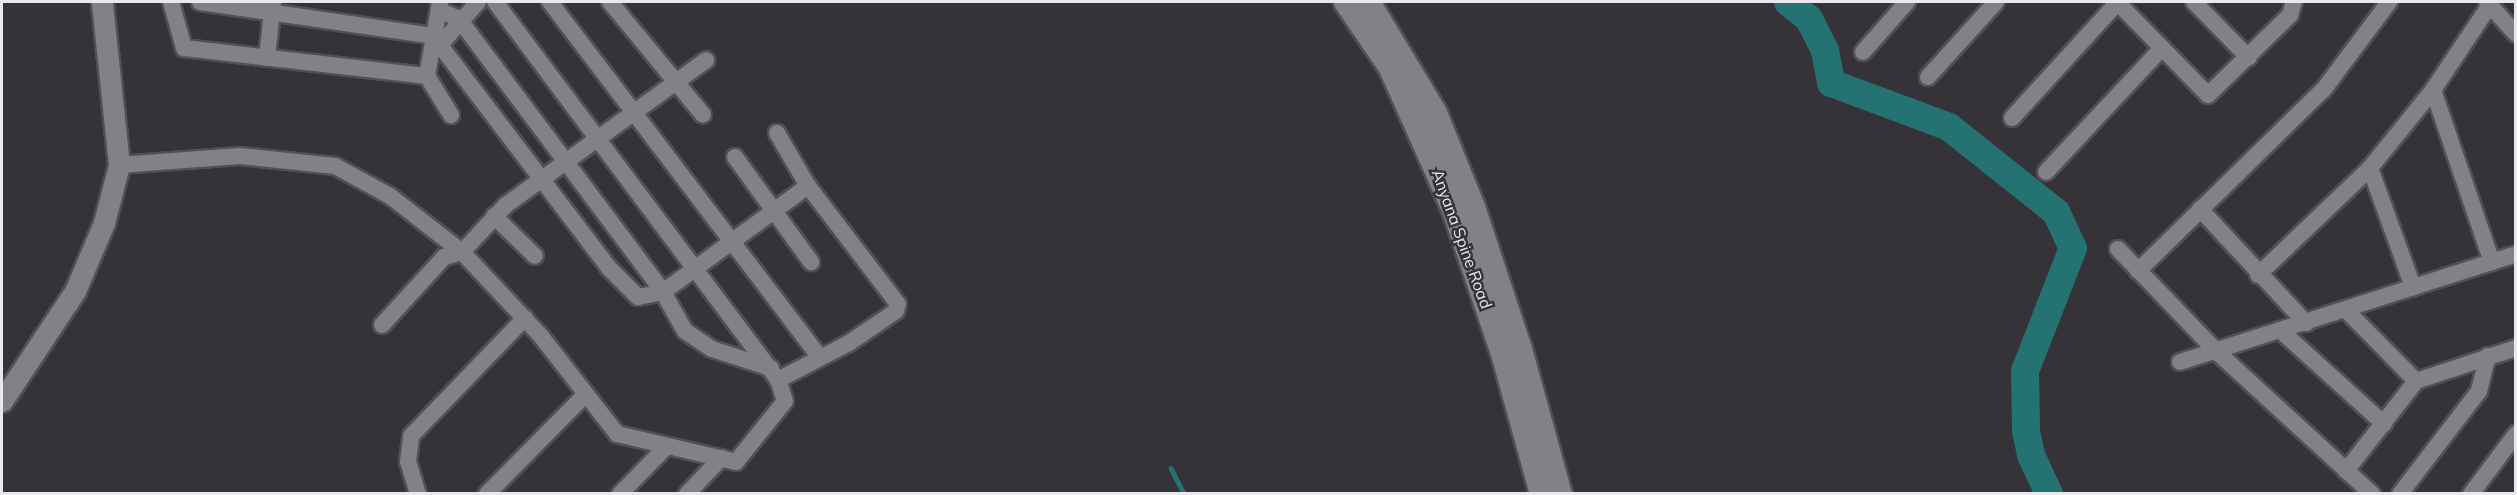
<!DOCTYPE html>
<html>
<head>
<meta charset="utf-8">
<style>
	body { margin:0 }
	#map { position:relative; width:2517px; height:495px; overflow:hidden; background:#353338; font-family:Mulish,sans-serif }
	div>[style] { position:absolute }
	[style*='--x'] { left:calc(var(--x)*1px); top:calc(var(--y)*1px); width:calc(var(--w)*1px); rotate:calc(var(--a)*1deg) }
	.stream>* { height:4.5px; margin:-2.25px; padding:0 2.25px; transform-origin:2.25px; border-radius:2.25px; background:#257273 }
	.river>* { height:28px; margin:-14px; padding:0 14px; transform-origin:14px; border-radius:14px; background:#257273 }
	.roads { filter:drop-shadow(2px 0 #525054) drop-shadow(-2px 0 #525054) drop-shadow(0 2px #525054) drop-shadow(0 -2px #525054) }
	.minor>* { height:16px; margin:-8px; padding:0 8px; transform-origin:8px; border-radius:8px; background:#838086 }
	.tertiary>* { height:21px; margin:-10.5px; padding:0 10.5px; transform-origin:10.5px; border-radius:10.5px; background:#838086 }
	.secondary>* { height:24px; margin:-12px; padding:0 12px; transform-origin:12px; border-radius:12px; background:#838086 }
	span { translate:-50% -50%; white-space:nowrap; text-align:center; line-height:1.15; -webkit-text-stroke:5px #353338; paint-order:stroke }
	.street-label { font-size:16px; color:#eae8ec }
	.frame { position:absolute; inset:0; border:3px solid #eae8ec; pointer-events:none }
</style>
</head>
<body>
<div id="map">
	<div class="stream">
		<div style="--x:1171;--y:468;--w:29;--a:63"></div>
	</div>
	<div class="river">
		<div style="--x:1788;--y:2;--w:27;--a:39"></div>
		<div style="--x:1809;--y:19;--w:36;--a:63"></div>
		<div style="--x:1825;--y:51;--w:33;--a:79"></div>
		<div style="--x:1831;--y:83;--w:126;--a:20.4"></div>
		<div style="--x:1949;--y:127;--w:137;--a:38.5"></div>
		<div style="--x:2056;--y:212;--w:40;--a:65"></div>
		<div style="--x:2073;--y:248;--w:132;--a:111.3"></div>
		<div style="--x:2025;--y:371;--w:60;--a:89"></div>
		<div style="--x:2026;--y:431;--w:25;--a:78"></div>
		<div style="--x:2031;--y:455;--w:43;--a:65.2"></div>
	</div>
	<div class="roads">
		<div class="minor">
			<div style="--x:171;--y:2;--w:48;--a:74.2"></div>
			<div style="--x:184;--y:48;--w:245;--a:6.6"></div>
			<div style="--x:427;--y:76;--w:46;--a:58.4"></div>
			<div style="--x:200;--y:2;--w:235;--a:8.3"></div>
			<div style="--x:433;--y:36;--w:291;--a:52.8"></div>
			<div style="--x:609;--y:268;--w:41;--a:45"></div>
			<div style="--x:638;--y:297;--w:25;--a:-11"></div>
			<div style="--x:663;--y:292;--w:180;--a:-36.2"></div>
			<div style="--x:550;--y:2;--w:445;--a:52.8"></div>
			<div style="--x:610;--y:2;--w:146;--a:50.5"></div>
			<div style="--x:2117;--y:2;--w:130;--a:45.6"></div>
			<div style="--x:2208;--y:95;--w:115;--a:-44.3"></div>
			<div style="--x:2290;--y:15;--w:14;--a:-73"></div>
			<div style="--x:2194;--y:2;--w:78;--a:45.5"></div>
			<div style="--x:2487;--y:2;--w:43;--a:47.8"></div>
			<div style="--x:439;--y:10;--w:22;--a:24"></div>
			<div style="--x:459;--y:19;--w:341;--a:53.2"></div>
			<div style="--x:663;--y:292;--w:45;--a:60.6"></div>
			<div style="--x:685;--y:331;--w:32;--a:34"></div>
			<div style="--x:712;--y:349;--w:62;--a:17.9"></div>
			<div style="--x:440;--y:45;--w:57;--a:-48.5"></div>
			<div style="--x:1863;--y:52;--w:67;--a:-48.7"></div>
			<div style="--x:267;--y:58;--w:56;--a:-83.9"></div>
			<div style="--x:427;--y:76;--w:75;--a:-80"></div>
			<div style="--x:1928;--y:77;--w:101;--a:-47.8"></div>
			<div style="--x:2433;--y:90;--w:182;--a:71.1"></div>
			<div style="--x:2012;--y:118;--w:157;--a:-47.6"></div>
			<div style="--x:777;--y:133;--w:61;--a:59.7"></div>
			<div style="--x:808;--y:186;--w:148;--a:52.7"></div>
			<div style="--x:898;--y:304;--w:7;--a:106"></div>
			<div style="--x:896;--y:311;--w:57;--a:145.8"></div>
			<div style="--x:849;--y:343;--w:80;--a:152.5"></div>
			<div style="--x:735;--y:157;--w:130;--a:54.1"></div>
			<div style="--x:119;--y:165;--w:121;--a:-4.3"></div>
			<div style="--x:240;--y:156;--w:96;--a:6"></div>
			<div style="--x:335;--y:166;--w:63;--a:28.6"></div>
			<div style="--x:390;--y:196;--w:91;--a:37.9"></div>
			<div style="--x:462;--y:252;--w:114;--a:46.8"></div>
			<div style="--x:540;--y:335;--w:125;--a:52.1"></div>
			<div style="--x:617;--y:434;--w:122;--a:13.2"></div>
			<div style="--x:736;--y:462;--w:78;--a:-51.2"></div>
			<div style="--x:785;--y:401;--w:22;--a:-108"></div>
			<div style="--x:778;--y:380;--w:472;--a:-126.8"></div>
			<div style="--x:2370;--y:168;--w:127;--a:70.1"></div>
			<div style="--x:2046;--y:172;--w:170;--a:-46.9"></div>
			<div style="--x:2200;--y:209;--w:156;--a:47.1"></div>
			<div style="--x:494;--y:216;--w:57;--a:44.3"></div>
			<div style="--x:2118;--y:249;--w:141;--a:46.1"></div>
			<div style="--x:2216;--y:351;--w:212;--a:42.5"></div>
			<div style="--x:2138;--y:271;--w:260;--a:-44.4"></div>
			<div style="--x:2324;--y:89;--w:109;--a:-53.2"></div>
			<div style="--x:2258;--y:275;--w:155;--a:-43.7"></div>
			<div style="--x:2370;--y:168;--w:100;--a:-51.1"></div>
			<div style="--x:2433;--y:90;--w:102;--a:-56.2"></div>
			<div style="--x:2346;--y:310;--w:100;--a:45.4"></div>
			<div style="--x:2416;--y:381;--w:114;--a:127.9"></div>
			<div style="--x:382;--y:325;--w:92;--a:-47.6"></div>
			<div style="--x:444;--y:257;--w:19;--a:-16"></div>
			<div style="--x:462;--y:252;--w:64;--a:-46.9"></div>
			<div style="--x:506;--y:205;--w:247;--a:-35.9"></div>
			<div style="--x:2280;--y:330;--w:140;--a:42.1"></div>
			<div style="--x:2180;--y:362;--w:353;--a:-17.8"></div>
			<div style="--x:2416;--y:381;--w:105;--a:-18.3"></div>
			<div style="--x:418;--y:494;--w:34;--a:-107"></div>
			<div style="--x:408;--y:462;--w:26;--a:-83"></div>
			<div style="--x:411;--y:436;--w:164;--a:-46"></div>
			<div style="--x:487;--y:494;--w:139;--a:-45.3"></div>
			<div style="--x:620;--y:494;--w:67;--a:-45.6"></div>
			<div style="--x:687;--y:494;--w:50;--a:-46.6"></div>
			<div style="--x:2400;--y:494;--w:130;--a:-52.5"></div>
			<div style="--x:2479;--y:391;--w:36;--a:-76"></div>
			<div style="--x:2471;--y:494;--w:75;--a:-53.1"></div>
		</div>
		<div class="tertiary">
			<div style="--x:2;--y:401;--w:132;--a:-56.4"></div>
			<div style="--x:75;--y:291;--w:74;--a:-66.9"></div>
			<div style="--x:104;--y:223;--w:60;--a:-75.5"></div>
			<div style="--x:119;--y:165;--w:164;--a:-96"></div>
		</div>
		<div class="secondary">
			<div style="--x:1346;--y:2;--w:80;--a:55.7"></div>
			<div style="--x:1391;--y:68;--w:158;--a:66"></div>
			<div style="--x:1455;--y:212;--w:153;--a:71.3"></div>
			<div style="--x:1504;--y:357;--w:142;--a:74.5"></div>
			<div style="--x:1368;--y:2;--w:130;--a:58.9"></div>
			<div style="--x:1435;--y:113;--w:101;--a:68"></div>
			<div style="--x:1473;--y:207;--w:150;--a:71.7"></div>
			<div style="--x:1520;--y:349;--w:150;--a:74.6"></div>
		</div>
	</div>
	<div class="street-label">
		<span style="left:1462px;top:239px;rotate:70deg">Anyana Spine Road</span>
	</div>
	<div class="frame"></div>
</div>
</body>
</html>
